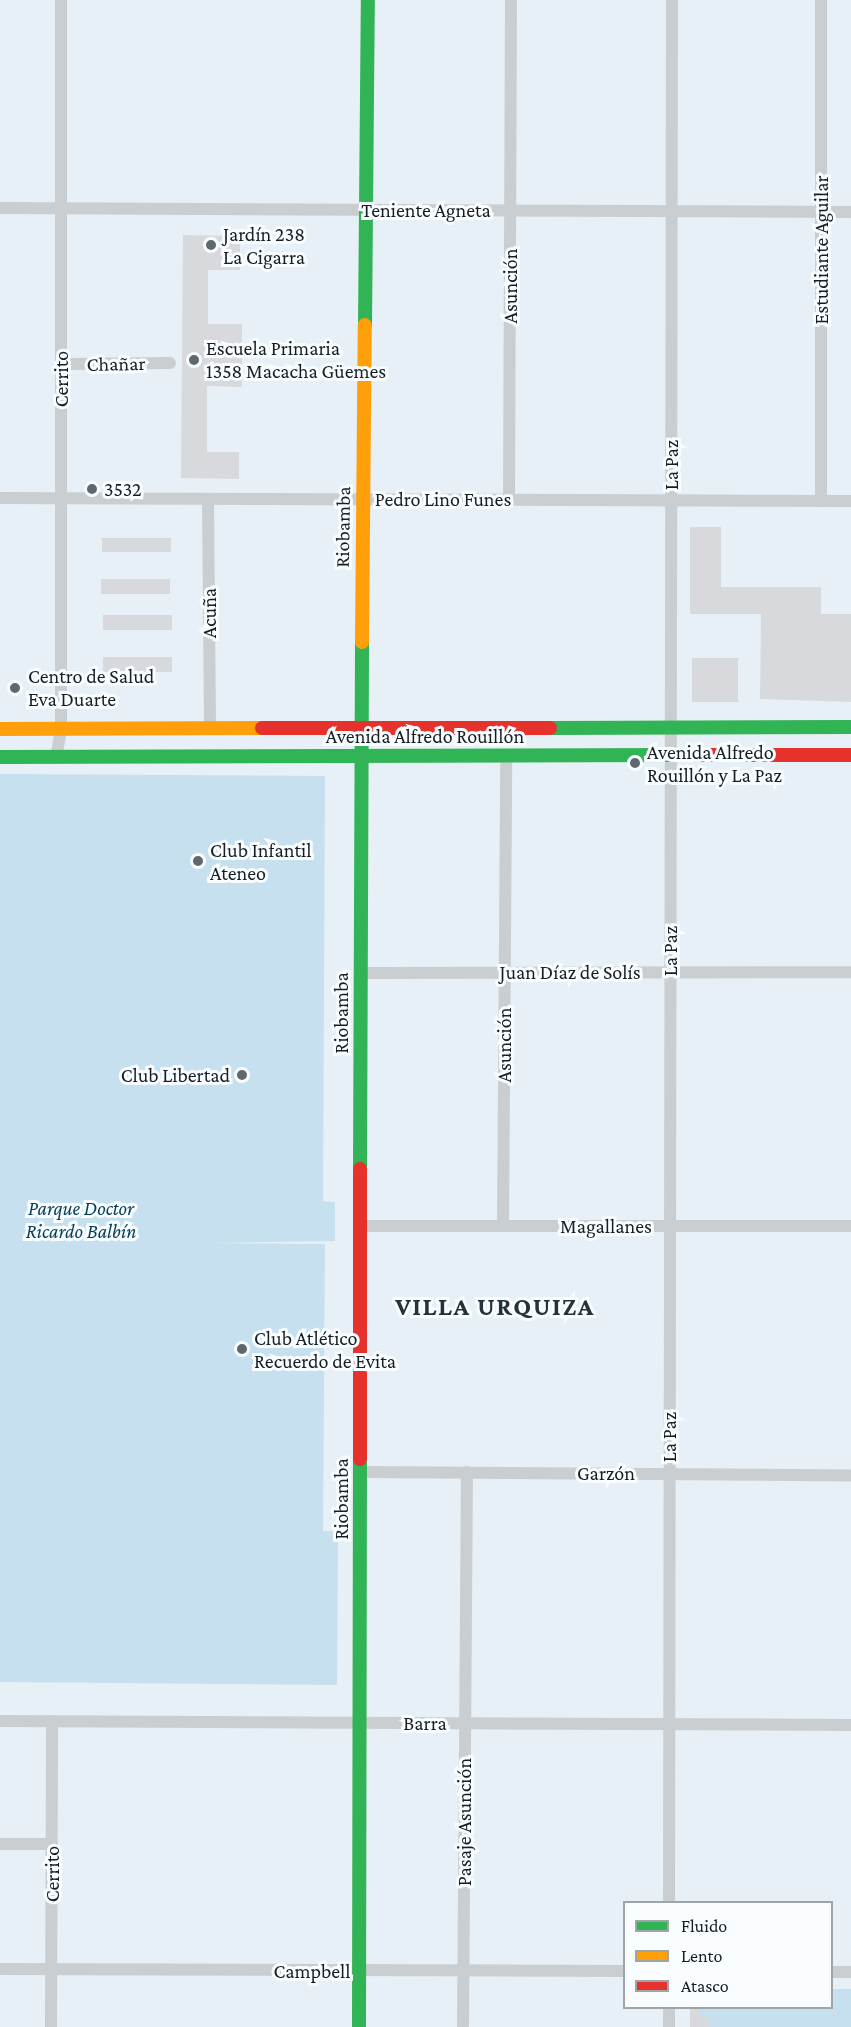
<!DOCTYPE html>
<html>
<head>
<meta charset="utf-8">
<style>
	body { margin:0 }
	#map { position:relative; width:851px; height:2027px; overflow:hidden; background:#e6f0f6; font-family:"Crimson Pro",serif }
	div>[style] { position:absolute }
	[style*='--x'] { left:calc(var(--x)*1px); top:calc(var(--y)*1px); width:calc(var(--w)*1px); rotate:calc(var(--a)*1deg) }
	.green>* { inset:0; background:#c6e0ef }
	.building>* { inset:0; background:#d8d9dd; transform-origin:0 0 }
	.street>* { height:12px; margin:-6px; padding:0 6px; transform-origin:6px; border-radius:6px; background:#cbced0 }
	.fast>* { height:14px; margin:-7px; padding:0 7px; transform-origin:7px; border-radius:7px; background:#30b455 }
	.slow>* { height:14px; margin:-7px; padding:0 7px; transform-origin:7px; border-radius:7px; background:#ff9f0a }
	.jam>* { height:14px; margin:-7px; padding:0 7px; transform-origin:7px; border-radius:7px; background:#e5322d }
	.dots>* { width:16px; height:16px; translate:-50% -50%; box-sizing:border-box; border:3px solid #f9fdff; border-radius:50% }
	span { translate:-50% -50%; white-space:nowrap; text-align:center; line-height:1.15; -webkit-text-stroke:6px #f9fdff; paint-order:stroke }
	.street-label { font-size:20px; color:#171e22 }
	.poi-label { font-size:20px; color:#171e22 }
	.left { translate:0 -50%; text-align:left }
	.right { translate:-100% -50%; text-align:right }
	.park-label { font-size:20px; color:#043e57; font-style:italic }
	.district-label { font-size:26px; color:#24323b; font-weight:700; letter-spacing:1.5px }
	.legend { position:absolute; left:623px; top:1901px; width:210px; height:108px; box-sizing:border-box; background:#f9fdff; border:2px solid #9fa4a7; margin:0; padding:8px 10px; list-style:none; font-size:18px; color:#171e22 }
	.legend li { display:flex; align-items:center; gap:12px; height:30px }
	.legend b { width:30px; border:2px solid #9fa4a7 }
</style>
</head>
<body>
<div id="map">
	<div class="green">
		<div style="clip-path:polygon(0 774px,325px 776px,323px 1201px,335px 1202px,335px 1241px,209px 1243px,325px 1244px,323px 1531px,338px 1531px,337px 1685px,0 1682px)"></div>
		<div style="clip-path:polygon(832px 1989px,851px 1989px,851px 2027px,690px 2027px,690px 2008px,832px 2008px)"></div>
	</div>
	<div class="building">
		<div style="clip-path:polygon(183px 235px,240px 236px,240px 270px,208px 270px,208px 324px,242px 324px,242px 387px,207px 386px,207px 452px,239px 452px,239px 479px,181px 478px)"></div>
		<div style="clip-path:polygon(690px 527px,721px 527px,721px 587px,821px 587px,821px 614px,851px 614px,851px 702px,760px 699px,761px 614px,690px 614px)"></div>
		<div style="left:102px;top:538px;width:69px;height:14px"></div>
		<div style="left:101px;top:579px;width:69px;height:15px"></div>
		<div style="left:103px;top:615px;width:69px;height:15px"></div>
		<div style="left:103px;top:657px;width:69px;height:15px"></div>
		<div style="left:692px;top:658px;width:46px;height:44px"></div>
		<div style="clip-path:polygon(690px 2008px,699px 2008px,699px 2018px,709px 2018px,709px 2027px,690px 2027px)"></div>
	</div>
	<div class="street">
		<div style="--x:821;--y:0;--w:501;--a:90"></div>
		<div style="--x:0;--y:208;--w:851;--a:0.27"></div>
		<div style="--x:61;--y:364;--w:109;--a:-0.5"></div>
		<div style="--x:0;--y:498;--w:851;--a:0.2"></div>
		<div style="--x:208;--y:499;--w:229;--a:89.5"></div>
		<div style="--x:509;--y:500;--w:500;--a:-89.77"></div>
		<div style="--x:56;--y:758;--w:28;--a:-80"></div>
		<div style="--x:61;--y:730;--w:730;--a:-90"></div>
		<div style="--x:361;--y:973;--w:490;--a:-0.1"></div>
		<div style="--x:361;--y:1226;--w:490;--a:0"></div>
		<div style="--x:503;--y:1226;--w:470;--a:-89.6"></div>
		<div style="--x:360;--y:1472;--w:491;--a:0.4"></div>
		<div style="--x:0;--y:1721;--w:851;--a:0.27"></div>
		<div style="--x:0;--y:1844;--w:52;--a:0"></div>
		<div style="--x:669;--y:1902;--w:1902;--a:-89.91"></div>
		<div style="--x:0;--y:1969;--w:624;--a:0.18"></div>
		<div style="--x:832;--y:1972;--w:19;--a:0"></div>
		<div style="--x:51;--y:2027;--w:306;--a:-89.8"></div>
		<div style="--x:463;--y:2027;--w:555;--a:-89.59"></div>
		<div style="--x:669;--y:2027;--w:19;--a:-90"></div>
	</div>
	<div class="fast">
		<div style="--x:365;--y:325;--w:325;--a:-89.5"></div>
		<div style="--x:550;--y:728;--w:301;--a:-0.2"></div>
		<div style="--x:0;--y:757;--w:673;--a:-0.17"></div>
		<div style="--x:360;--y:1169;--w:527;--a:-89.78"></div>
		<div style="--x:359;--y:2027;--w:568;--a:-89.9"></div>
	</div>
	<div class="slow">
		<div style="--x:362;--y:642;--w:317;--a:-89.5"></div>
		<div style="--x:0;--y:729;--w:262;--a:-0.2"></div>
	</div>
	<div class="jam">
		<div style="--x:262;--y:728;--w:288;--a:0"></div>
		<div style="--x:673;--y:755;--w:178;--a:0"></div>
		<div style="--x:360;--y:1459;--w:290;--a:-90"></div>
	</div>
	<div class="dots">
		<div style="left:211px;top:245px;background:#5f686c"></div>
		<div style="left:194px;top:360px;background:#5f686c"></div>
		<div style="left:92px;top:489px;background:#5f686c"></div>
		<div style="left:15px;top:688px;background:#5f686c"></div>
		<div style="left:635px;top:763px;background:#5f686c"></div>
		<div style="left:198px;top:861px;background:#5f686c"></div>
		<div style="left:242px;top:1075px;background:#5f686c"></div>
		<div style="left:242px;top:1349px;background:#5f686c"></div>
	</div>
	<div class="street-label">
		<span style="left:426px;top:210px">Teniente Agneta</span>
		<span style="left:821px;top:250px;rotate:-90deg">Estudiante Aguilar</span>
		<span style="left:510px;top:286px;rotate:-90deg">Asunción</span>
		<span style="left:116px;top:364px;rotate:-1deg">Chañar</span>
		<span style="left:61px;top:379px;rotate:-90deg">Cerrito</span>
		<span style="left:671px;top:465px;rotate:-90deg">La Paz</span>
		<span style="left:443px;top:499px">Pedro Lino Funes</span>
		<span style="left:343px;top:527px;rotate:-89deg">Riobamba</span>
		<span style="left:209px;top:613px;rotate:-90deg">Acuña</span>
		<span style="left:425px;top:736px">Avenida Alfredo Rouillón</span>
		<span style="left:670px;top:951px;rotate:-90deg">La Paz</span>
		<span style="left:570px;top:972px">Juan Díaz de Solís</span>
		<span style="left:341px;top:1013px;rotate:-90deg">Riobamba</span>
		<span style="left:504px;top:1045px;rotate:-90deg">Asunción</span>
		<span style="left:606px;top:1226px">Magallanes</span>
		<span style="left:669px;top:1437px;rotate:-90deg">La Paz</span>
		<span style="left:606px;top:1473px">Garzón</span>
		<span style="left:341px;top:1499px;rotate:-90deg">Riobamba</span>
		<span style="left:425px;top:1723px">Barra</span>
		<span style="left:464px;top:1822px;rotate:-90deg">Pasaje Asunción</span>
		<span style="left:52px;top:1874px;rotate:-90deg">Cerrito</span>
		<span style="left:312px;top:1971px">Campbell</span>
	</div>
	<div class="poi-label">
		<span class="left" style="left:223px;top:246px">Jardín 238<br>La Cigarra</span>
		<span class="left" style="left:206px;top:360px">Escuela Primaria<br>1358 Macacha Güemes</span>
		<span class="left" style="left:104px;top:489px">3532</span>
		<span class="left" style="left:28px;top:688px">Centro de Salud<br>Eva Duarte</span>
		<span class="left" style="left:647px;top:764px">Avenida Alfredo<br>Rouillón y La Paz</span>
		<span class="left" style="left:210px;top:862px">Club Infantil<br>Ateneo</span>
		<span class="right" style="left:230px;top:1075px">Club Libertad</span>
		<span class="left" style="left:254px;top:1350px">Club Atlético<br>Recuerdo de Evita</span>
	</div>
	<div class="park-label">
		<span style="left:81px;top:1220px">Parque Doctor<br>Ricardo Balbín</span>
	</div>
	<div class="district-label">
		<span style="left:495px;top:1307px">VILLA URQUIZA</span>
	</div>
	<ul class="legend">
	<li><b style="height:8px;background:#30b455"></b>Fluido</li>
	<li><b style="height:8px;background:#ff9f0a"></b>Lento</li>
	<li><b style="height:8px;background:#e5322d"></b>Atasco</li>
	</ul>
</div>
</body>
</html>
